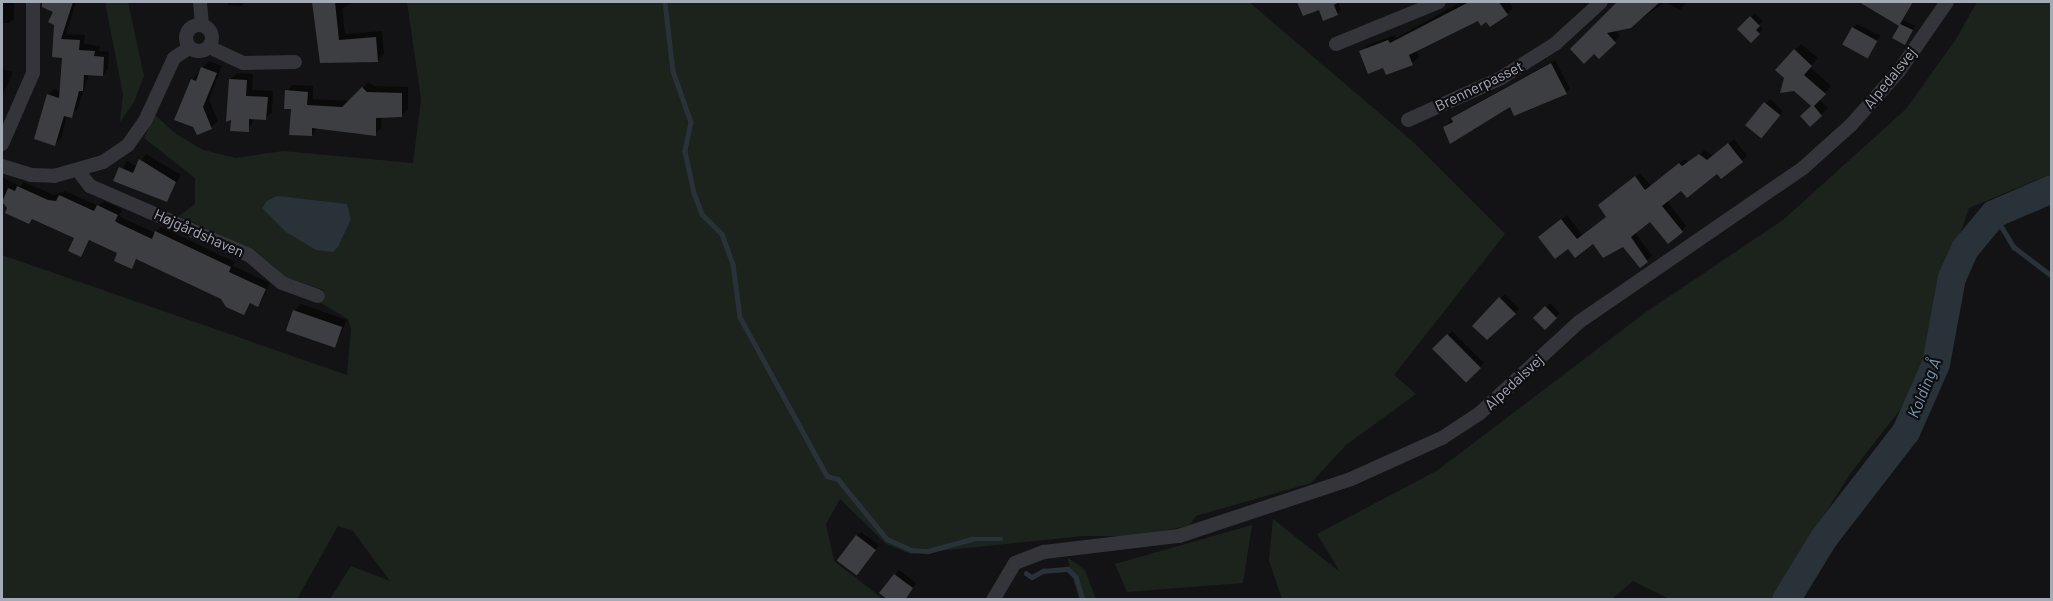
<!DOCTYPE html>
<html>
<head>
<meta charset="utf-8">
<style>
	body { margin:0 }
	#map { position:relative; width:2053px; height:601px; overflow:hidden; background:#131315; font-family:Barlow,sans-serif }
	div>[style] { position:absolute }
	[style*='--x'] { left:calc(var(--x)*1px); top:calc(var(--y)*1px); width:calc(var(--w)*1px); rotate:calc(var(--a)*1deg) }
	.green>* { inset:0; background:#1b231c }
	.water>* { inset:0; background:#293239 }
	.shadow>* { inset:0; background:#0007; transform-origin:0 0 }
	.stream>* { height:4.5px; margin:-2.25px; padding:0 2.25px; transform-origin:2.25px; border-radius:2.25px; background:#293239 }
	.river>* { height:28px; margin:-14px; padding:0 14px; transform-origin:14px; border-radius:14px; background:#293239 }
	.building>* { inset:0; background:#3d3e42; transform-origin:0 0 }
	.minor>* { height:14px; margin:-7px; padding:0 7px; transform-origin:7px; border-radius:7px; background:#34353a }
	.minor>.ring { margin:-7px; padding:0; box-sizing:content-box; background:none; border:14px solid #34353a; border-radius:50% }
	span { translate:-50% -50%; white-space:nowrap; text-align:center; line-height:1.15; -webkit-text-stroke:4.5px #0e0e10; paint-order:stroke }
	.street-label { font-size:15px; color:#a4aab6 }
	.water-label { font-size:16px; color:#7998b3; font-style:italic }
	.frame { position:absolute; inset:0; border:3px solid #a4aab6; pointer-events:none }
</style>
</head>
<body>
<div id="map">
	<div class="green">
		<div style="clip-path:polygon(105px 2px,128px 2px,144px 76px,134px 102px,120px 122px,123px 94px)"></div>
		<div style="clip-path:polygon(407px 2px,1249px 2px,1411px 140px,1505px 234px,1394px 375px,1416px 394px,1346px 445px,1311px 483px,1196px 516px,1189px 526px,1133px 536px,1083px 536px,911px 554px,886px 544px,840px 499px,826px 524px,834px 561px,883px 599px,330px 599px,351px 566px,390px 581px,353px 531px,338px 526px,297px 599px,2px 600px,2px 255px,347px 375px,351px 329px,348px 319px,319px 302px,324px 290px,285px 277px,256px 251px,179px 216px,195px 204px,195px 178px,144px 138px,155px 115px,176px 134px,203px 150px,236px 158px,283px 151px,413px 163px,421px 99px)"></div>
		<div style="clip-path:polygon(1977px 2px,2051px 2px,2051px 174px,1969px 208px,1935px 306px,1929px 347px,1910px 397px,1850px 474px,1771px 599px,1669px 599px,1633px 581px,1612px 599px,1282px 599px,1269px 560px,1273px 519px,1340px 572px,1317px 534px,1438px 470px,1646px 312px,1783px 220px,1906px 109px,1956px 39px)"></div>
		<div style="clip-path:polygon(1252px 525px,1243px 583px,1127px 592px,1115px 564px)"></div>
		<div style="clip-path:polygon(1067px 557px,1085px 570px,1096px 599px,1079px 599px)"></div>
	</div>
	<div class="water">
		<div style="clip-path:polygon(277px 196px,347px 204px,351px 219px,338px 247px,333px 252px,316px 250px,286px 232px,262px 208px,267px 201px)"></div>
	</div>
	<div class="shadow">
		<div style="clip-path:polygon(2px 2px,14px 2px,14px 19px,9px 23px,2px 23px)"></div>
		<div style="clip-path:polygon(51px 2px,76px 2px,66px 34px,85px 35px,84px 44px,100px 46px,99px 51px,109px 52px,108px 69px,103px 75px,89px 74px,77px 110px,67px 115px,61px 138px,55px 144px,48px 95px,54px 89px,61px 92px,64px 57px,55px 11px,48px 9px)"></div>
		<div style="clip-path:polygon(228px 2px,246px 2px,241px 6px,228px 5px)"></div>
		<div style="clip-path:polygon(314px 2px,353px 2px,342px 9px,345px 34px,382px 31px,384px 54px,377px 61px,322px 62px)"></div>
		<div style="clip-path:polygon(1299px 2px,1338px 2px,1341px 10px,1337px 14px,1320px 8px,1304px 15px)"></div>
		<div style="clip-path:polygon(1461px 2px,1509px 2px,1513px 8px,1507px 14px,1479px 19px,1416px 50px,1419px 57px,1412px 63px,1384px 66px,1361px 52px,1368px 45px,1395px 35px,1396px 38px)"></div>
		<div style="clip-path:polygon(1618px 2px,1687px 2px,1680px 10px,1665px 2px,1629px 28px,1615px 30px,1620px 36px,1599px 57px,1594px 52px,1572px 49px)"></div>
		<div style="clip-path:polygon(1872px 2px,1913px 2px,1903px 20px,1915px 26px,1905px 43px,1901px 25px,1869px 6px)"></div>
		<div style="clip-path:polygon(1755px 13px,1763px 21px,1759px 25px,1763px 29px,1751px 40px,1739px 29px)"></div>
		<div style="clip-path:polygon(1857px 24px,1880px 36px,1867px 56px,1853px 28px)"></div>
		<div style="clip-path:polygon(1801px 44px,1818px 58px,1810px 67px,1831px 86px,1819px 99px,1828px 108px,1810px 125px,1813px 105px,1795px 50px)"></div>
		<div style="clip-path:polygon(1555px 60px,1570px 89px,1566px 93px,1510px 104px,1445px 127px,1457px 114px)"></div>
		<div style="clip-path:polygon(209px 61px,222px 66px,209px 100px,218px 121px,211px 127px,192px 80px)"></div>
		<div style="clip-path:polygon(2px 69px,13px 72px,2px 96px)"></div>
		<div style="clip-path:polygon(237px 73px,253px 74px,252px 90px,273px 91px,272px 112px,265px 119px,255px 118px,248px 130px,232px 118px,230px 80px)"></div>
		<div style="clip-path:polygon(369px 82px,374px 86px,408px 87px,408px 109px,401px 116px,382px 116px,381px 128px,375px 134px,352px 134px,352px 129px,318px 128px,312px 135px,292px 108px,287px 91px,293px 85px,313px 86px,313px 99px,350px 101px)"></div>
		<div style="clip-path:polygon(1770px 99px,1783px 111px,1765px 132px,1747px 125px)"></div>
		<div style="clip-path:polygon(1734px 139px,1747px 156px,1742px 160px,1721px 177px,1717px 172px,1681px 189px,1667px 201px,1686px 226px,1682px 231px,1651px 220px,1635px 232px,1652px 256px,1640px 266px,1624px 245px,1593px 242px,1569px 247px,1545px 232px,1567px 215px,1583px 236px,1607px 217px,1605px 201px,1640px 173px,1651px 186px,1685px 159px,1688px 162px,1705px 150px,1713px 156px)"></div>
		<div style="clip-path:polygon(146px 154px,181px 175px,166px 200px,115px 181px,127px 161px,137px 166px)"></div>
		<div style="clip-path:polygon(2px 177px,20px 186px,24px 182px,54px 195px,65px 191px,99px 206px,104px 201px,122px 209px,119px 216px,125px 219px,155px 233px,161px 227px,235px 262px,233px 266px,270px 283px,262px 300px,257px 305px,252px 302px,244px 313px,223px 297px,138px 258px,131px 267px,119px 252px,91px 239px,81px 255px,76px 237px,34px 218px,29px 223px,2px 204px)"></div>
		<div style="clip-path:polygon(1505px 294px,1519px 309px,1487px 338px,1474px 326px)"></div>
		<div style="left:1550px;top:303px;width:14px;height:21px;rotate:45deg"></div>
		<div style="clip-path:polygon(301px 304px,347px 320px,334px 346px,295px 311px)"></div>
		<div style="left:1452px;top:331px;width:45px;height:25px;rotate:45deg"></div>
		<div style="clip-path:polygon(861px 532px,879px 545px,859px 572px,857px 536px)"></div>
		<div style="clip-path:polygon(899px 570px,916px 583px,905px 600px,881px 593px)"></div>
	</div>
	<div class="stream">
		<div style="--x:665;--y:2;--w:69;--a:83.4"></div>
		<div style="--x:673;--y:71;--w:54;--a:70.6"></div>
		<div style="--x:691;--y:122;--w:30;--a:102"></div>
		<div style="--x:685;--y:151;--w:43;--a:77.9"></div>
		<div style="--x:694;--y:193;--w:22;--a:69"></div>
		<div style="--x:702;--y:214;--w:28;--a:45"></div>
		<div style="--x:722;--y:234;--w:32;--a:70"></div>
		<div style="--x:733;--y:264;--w:53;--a:82.5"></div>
		<div style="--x:740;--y:317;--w:181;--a:61.3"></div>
		<div style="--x:827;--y:476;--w:11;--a:15"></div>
		<div style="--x:838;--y:479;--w:77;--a:50.8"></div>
		<div style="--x:887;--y:539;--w:27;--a:24"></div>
		<div style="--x:912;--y:550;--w:16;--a:4"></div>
		<div style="--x:928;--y:551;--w:46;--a:-15.3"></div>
		<div style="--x:972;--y:539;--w:29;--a:0"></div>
		<div style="--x:1994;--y:214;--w:39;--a:59"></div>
		<div style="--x:2014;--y:247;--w:48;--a:37.3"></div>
		<div style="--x:1026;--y:573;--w:7;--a:34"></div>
		<div style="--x:1032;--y:577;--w:13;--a:-29"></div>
		<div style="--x:1043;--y:571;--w:25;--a:-5"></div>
		<div style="--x:1068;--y:569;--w:11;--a:45"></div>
		<div style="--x:1076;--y:577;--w:24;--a:73"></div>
	</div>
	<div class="river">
		<div style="--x:1786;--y:600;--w:73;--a:-58.5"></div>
		<div style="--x:1824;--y:538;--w:134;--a:-52.3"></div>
		<div style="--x:1906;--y:432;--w:74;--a:-66.2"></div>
		<div style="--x:1936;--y:364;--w:87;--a:-79.5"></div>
		<div style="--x:1952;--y:278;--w:32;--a:-66"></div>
		<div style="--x:1965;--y:249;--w:45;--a:-50.4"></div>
		<div style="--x:1994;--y:214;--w:63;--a:-23.3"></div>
	</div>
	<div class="building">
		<div style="clip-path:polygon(42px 2px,73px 2px,61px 39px,80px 40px,79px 50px,95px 51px,94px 56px,104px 57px,103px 76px,84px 75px,83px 91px,79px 91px,72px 118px,64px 116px,55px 146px,34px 139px,47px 94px,59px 98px,62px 58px,52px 57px,54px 25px,48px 22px,53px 12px,42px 7px)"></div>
		<div style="clip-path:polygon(312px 2px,335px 2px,339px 40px,376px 37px,378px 62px,320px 63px)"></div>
		<div style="clip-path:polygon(1297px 2px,1339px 2px,1334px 5px,1338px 15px,1323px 21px,1319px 10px,1303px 16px)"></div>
		<div style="clip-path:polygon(1469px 2px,1499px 2px,1508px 15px,1490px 27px,1486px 22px,1481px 26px,1478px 21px,1409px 55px,1413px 65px,1386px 75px,1383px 68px,1368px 74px,1359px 51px,1388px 40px,1390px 43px)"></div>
		<div style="clip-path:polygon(1617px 2px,1660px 2px,1631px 28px,1607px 33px,1616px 43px,1599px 59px,1594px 54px,1584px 64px,1570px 49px)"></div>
		<div style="clip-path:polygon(1859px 2px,1913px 2px,1900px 24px,1913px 30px,1905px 45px,1892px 38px,1899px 26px)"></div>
		<div style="clip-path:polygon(1750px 16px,1760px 26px,1756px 30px,1760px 34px,1751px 43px,1737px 29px)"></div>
		<div style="left:1852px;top:27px;width:29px;height:20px;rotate:29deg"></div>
		<div style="clip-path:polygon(1794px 49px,1812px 66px,1804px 75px,1826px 94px,1814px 106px,1822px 116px,1810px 127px,1800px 116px,1811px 106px,1794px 91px,1780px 93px,1784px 78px,1775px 70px)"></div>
		<div style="clip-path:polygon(1551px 63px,1567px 94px,1514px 116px,1510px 107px,1450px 144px,1443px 127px,1453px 122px,1451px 118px)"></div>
		<div style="clip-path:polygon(201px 67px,217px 73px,203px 107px,212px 129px,197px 135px,193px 127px,174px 120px,191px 79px,196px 81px)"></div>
		<div style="clip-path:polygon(229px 79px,247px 80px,246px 96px,268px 97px,266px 120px,249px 119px,249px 132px,230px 131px,231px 120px,226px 122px)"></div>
		<div style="clip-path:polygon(362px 87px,367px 92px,402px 93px,402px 117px,376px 118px,376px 136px,312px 128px,312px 136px,289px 135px,291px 109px,284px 109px,285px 90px,308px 92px,307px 105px,342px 107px)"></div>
		<div style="left:1764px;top:102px;width:21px;height:30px;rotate:39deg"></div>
		<div style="clip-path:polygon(1728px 143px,1743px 162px,1721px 179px,1717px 174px,1687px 198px,1681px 191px,1662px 206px,1683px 232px,1668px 244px,1650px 222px,1631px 237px,1648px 262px,1640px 268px,1623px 247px,1603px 258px,1593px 244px,1575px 258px,1568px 249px,1555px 259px,1538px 237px,1561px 219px,1577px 239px,1606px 217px,1598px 205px,1635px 176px,1645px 190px,1679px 163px,1682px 166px,1699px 154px,1707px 160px)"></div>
		<div style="clip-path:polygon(139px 159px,176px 182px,167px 202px,113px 181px,119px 167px,133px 173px)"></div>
		<div style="clip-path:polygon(17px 186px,48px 200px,56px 201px,59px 195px,94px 211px,97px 205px,118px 215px,115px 221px,120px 224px,152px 239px,155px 231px,231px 267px,229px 272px,266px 289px,258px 307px,250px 303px,244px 315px,226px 307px,221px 299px,136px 259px,132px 269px,114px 261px,117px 253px,89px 240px,81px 257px,68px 251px,74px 238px,32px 219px,29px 224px,5px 213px,7px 208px,2px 202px,8px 188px,15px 191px)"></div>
		<div style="clip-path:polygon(1499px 297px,1516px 314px,1487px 340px,1472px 326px)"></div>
		<div style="left:1545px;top:306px;width:17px;height:17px;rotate:45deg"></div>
		<div style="left:293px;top:310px;width:52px;height:22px;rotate:19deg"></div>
		<div style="left:1447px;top:334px;width:48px;height:21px;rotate:45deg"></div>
		<div style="left:856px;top:535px;width:25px;height:32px;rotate:37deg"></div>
		<div style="clip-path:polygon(894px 574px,913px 588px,905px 600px,888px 600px,879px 593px)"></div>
	</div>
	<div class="minor">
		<div style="--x:200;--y:2;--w:23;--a:85"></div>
		<div class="ring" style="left:186px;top:25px;width:12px;height:12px"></div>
		<div style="--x:1336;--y:44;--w:111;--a:-22.2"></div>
		<div style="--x:209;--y:47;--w:38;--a:25"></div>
		<div style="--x:244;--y:63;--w:51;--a:-1.1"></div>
		<div style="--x:1408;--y:120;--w:102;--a:-24.3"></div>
		<div style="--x:1501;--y:78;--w:64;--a:-32.2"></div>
		<div style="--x:1555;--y:44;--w:62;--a:-42.4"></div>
		<div style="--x:2;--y:144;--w:77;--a:-66.4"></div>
		<div style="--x:33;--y:73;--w:71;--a:-90"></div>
		<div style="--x:2;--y:166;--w:30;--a:17"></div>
		<div style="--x:31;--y:175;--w:23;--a:2"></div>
		<div style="--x:54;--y:176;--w:51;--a:-15.9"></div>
		<div style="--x:103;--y:162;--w:30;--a:-34"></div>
		<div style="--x:128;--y:145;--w:29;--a:-55"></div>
		<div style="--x:145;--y:121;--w:69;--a:-65.3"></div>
		<div style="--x:174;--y:58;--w:18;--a:-34"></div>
		<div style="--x:79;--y:172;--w:18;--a:52"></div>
		<div style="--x:90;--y:186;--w:173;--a:23.5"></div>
		<div style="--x:249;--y:255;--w:43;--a:40.3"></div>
		<div style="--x:282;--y:283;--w:38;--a:20"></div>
		<div style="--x:993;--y:600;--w:43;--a:-59.3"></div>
		<div style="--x:1015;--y:563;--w:31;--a:-21"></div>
		<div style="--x:1044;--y:552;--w:136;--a:-6.8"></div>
		<div style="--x:1179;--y:536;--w:181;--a:-18.3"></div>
		<div style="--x:1351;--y:479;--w:100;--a:-24.3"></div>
		<div style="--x:1442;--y:438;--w:45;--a:-33.3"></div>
		<div style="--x:1480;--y:413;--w:134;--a:-42.6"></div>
		<div style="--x:1579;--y:322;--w:272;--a:-34.5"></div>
		<div style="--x:1803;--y:168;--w:64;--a:-41.9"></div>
		<div style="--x:1851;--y:125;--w:72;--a:-48.4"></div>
		<div style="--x:1899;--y:71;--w:84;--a:-55.2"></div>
	</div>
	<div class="street-label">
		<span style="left:1890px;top:78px;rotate:-51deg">Alpedalsvej</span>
		<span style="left:1479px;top:86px;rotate:-26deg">Brennerpasset</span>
		<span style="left:199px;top:233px;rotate:24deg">Højgårdshaven</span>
		<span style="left:1514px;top:382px;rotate:-43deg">Alpedalsvej</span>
	</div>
	<div class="water-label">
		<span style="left:1924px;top:388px;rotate:-68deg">Kolding Å</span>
	</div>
	<div class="frame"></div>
</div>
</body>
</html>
